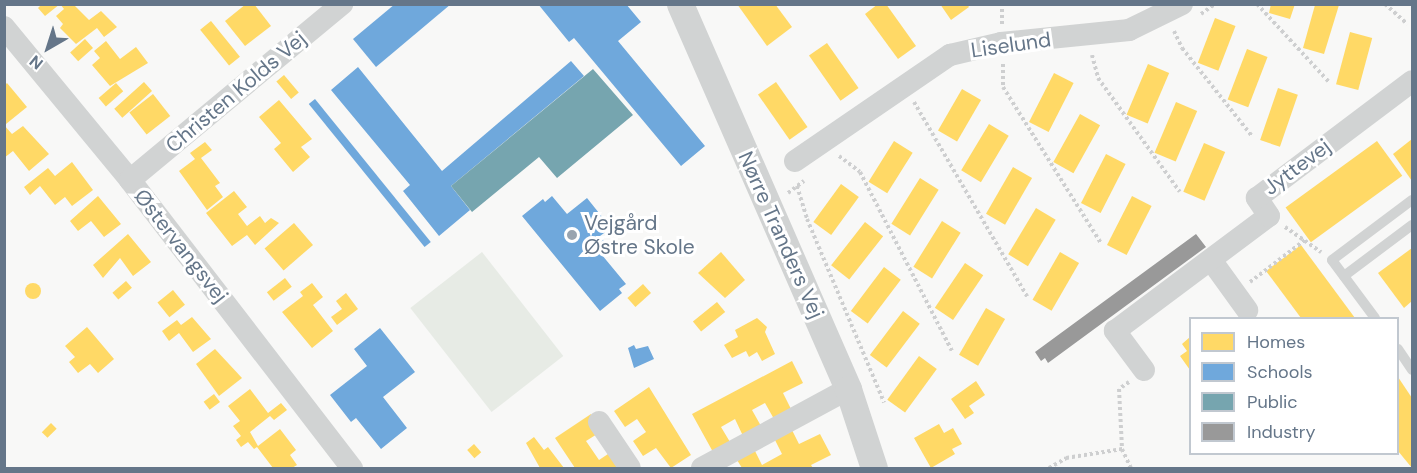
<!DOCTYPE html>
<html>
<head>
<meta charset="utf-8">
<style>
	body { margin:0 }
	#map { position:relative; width:1417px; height:473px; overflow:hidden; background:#f8f8f7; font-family:"DM Sans",sans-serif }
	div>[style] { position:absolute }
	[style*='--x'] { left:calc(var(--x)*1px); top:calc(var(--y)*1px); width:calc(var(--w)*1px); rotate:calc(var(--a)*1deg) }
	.green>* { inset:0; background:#e7ebe5; transform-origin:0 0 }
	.homes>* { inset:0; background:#ffd966; transform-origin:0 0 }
	.round { border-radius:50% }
	.schools>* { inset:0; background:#6fa8dc; transform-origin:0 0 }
	.public>* { inset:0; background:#76a5af }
	.industry>* { inset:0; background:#999 }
	.path>* { height:4px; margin-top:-2px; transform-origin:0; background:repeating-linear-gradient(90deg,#cecfd0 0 3px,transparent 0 6px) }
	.service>* { height:10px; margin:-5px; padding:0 5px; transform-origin:5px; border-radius:5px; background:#d1d3d3 }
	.minor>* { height:22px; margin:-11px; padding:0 11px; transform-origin:11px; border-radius:11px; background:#d1d3d3 }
	.tertiary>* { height:27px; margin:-13.5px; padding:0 13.5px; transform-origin:13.5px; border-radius:13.5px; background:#d1d3d3 }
	.dots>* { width:16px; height:16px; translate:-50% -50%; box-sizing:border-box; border:3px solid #fff; border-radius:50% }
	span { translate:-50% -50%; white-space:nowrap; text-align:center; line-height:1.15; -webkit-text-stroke:6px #fff; paint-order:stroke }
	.street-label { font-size:21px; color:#657689 }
	.poi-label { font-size:21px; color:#657689 }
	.left { translate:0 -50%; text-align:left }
	.frame { position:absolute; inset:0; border:6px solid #657689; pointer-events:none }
	.legend { position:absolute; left:1189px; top:317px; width:210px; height:138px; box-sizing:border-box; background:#fff; border:2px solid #c1c8d0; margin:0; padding:8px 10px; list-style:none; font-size:18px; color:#657689 }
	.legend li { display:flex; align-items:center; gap:12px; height:30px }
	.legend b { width:30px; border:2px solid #c1c8d0 }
	.north { position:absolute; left:18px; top:18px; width:60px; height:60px; -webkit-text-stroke:4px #fff; paint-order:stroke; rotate:219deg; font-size:16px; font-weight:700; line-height:24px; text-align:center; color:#657689 }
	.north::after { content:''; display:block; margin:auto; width:21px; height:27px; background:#657689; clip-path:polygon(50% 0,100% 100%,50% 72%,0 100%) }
</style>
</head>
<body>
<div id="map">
	<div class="green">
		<div style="left:482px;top:252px;width:132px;height:91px;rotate:52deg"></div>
	</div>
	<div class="homes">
		<div style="clip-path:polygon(42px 4px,60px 4px,45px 16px,38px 8px)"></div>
		<div style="clip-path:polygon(60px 4px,73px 4px,89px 20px,101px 11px,117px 27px,104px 37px,97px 28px,76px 44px,60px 28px,63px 24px,56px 16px,64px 9px)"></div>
		<div style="clip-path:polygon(246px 4px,254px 4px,271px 26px,245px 46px,225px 21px)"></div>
		<div style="clip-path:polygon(737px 4px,775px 4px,792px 27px,767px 46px)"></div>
		<div style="clip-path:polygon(878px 4px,886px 4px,916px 46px,898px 59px,865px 14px)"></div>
		<div style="clip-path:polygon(940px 4px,967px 4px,969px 7px,951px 20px)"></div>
		<div style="clip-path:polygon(1271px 4px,1295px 4px,1290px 19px,1269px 13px)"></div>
		<div style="clip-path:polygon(1315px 5px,1339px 5px,1324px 54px,1303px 48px)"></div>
		<div style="left:1215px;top:18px;width:22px;height:48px;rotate:21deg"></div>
		<div style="left:211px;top:21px;width:46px;height:14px;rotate:51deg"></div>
		<div style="left:1350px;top:32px;width:23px;height:54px;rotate:15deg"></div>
		<div style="left:85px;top:39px;width:12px;height:20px;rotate:48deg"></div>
		<div style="clip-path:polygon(106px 41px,120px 59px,136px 47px,148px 63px,110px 86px,92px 65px,100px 58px,94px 51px)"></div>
		<div style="left:827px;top:43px;width:55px;height:22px;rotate:55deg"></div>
		<div style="left:1247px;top:49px;width:22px;height:54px;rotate:21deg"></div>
		<div style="left:1148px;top:64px;width:23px;height:55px;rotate:23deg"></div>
		<div style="left:1054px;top:73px;width:22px;height:55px;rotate:27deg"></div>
		<div style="left:284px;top:75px;width:23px;height:10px;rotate:50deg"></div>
		<div style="left:144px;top:82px;width:12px;height:40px;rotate:48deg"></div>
		<div style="left:776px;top:82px;width:55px;height:22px;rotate:55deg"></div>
		<div style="clip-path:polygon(7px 83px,27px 107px,6px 124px,4px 86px)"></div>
		<div style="left:116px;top:83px;width:11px;height:23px;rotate:49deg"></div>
		<div style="left:1278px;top:88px;width:21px;height:55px;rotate:19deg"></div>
		<div style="left:962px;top:89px;width:22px;height:48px;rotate:30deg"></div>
		<div style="left:153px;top:94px;width:28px;height:30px;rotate:52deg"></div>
		<div style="clip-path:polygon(279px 100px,312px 139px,301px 147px,310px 157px,293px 172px,274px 149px,281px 143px,259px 117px)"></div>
		<div style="left:1176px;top:102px;width:23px;height:55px;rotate:23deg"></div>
		<div style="left:1080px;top:114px;width:23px;height:55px;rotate:29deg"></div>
		<div style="left:989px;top:124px;width:23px;height:54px;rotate:31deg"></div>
		<div style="clip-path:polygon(4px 125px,12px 134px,23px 126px,49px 154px,29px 171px,13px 151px,4px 158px)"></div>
		<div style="clip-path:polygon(1412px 139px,1412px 181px,1393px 154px)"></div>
		<div style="left:894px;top:141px;width:22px;height:48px;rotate:32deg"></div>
		<div style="left:1377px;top:141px;width:43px;height:113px;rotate:54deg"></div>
		<div style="clip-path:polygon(205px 142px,212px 150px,201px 158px,220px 183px,215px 186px,223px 197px,207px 210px,179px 171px,195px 159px,190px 153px)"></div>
		<div style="left:1204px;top:143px;width:23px;height:53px;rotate:23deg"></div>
		<div style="left:1106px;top:154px;width:22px;height:55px;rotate:27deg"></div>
		<div style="clip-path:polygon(72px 162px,93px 190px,72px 206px,65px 197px,55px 205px,40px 186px,30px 195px,24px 187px,48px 168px,55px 176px)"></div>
		<div style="left:1013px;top:167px;width:22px;height:54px;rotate:30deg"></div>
		<div style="left:920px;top:178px;width:22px;height:54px;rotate:32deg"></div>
		<div style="left:841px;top:184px;width:22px;height:47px;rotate:36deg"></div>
		<div style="clip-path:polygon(234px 191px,247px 207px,238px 214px,247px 226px,260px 216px,265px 223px,271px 218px,279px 223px,255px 245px,247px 235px,232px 246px,206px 213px)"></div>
		<div style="clip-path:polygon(98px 196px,121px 224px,104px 237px,91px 221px,78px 231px,70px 221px)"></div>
		<div style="left:1132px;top:196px;width:22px;height:55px;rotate:27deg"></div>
		<div style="left:1036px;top:208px;width:23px;height:54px;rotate:31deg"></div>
		<div style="left:942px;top:221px;width:22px;height:54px;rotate:32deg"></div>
		<div style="left:865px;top:222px;width:23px;height:55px;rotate:38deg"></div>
		<div style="left:294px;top:223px;width:29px;height:39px;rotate:49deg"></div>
		<div style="clip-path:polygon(128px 234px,151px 262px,133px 276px,120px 258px,103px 278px,93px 265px)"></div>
		<div style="clip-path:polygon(1301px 245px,1355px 318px,1301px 318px,1266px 271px)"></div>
		<div style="clip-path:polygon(1412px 248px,1412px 301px,1404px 308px,1378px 273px)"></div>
		<div style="clip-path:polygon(721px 252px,745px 280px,725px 298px,698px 273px)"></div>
		<div style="left:1060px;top:252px;width:22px;height:55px;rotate:30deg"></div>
		<div style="left:965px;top:263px;width:22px;height:54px;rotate:34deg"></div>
		<div style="left:884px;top:267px;width:21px;height:55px;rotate:37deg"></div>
		<div style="left:285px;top:278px;width:11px;height:23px;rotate:52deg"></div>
		<div style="left:126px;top:281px;width:9px;height:18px;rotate:49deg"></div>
		<div class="round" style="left:25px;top:283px;width:16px;height:16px"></div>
		<div style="clip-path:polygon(312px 283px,323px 297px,313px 305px,333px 331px,312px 348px,282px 312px,303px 296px,300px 292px)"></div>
		<div style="left:643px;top:284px;width:12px;height:21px;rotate:48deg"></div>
		<div style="left:173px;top:290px;width:19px;height:20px;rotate:51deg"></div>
		<div style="clip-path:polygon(346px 293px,358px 309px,337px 325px,331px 317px,342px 309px,336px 301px)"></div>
		<div style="left:717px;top:302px;width:13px;height:31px;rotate:51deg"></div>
		<div style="left:986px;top:308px;width:22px;height:54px;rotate:30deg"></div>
		<div style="left:903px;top:311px;width:21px;height:55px;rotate:37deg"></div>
		<div style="clip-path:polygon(192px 317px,211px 339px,193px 352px,179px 333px,169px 341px,162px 331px,177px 320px,181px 325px)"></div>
		<div style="clip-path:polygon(757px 318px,767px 327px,765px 332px,775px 354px,762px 361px,757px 352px,749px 357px,746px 351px,732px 358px,724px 345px,738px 337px,735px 330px)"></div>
		<div style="clip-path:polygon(87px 327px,114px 359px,98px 373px,90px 364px,78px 373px,69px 362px,75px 357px,65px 346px)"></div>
		<div style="clip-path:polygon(1190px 337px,1190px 370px,1180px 356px,1187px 351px,1182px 344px)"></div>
		<div style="clip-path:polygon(215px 349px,242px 378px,219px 396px,196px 364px)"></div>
		<div style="left:919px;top:356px;width:22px;height:54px;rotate:36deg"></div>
		<div style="clip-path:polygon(792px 361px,803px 383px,783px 393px,791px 409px,774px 419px,765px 403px,752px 410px,761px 426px,743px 436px,735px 419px,721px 427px,730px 442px,713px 452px,692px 414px)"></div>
		<div style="clip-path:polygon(1398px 377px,1412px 398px,1412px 468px,1398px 451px)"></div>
		<div style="clip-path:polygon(976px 381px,985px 395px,969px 406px,974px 413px,965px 419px,951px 399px)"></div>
		<div style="clip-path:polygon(649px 387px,691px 455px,671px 468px,656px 448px,643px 456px,633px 441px,646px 432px,637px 419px,625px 427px,614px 411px)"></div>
		<div style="clip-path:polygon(250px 389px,268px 413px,281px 403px,287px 410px,274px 420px,270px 416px,250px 432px,258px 446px,280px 429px,296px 450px,290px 455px,297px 465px,292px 468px,273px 468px,257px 447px,254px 449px,248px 442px,241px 447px,236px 440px,241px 436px,233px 426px,240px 421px,228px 406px)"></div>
		<div style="left:214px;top:394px;width:10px;height:13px;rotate:53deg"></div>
		<div style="clip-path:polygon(591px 414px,602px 431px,586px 441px,599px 460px,614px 450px,622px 468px,575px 468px,555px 438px)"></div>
		<div style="left:51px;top:423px;width:8px;height:13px;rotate:45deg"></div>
		<div style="clip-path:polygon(939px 424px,944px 433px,953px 428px,962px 444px,952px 449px,955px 454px,931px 468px,914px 438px)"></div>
		<div style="clip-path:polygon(792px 430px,799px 444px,820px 434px,831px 455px,811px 465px,813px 468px,742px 468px,737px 460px,755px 451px,762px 465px,782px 454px,775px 440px)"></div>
		<div style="clip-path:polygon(534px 437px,544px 450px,548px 447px,564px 468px,540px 468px,526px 443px)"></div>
		<div style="left:474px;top:444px;width:11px;height:9px;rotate:49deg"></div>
	</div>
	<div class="schools">
		<div style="clip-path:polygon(395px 4px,451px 4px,376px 67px,353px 39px)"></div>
		<div style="clip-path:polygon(538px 4px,626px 4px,641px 22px,618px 41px,705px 146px,681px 166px,574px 38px,569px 42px)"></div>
		<div style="clip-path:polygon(571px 61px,584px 76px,451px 186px,470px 210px,439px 236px,403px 191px,410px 185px,331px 90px,358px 67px,442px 171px)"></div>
		<div style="left:315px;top:99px;width:184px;height:8px;rotate:51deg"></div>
		<div style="clip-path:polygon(552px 196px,567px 214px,587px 198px,611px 228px,600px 236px,605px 242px,597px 249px,626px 284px,619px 289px,622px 293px,600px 311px,522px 216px,543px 199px,545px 202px)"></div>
		<div style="clip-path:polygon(380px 328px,415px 372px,383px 397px,407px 428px,381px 449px,356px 418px,351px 422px,330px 395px,367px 366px,354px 349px)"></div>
		<div style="clip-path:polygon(634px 345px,636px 349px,648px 346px,654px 359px,634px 368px,628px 348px)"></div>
	</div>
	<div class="public">
		<div style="clip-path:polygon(593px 69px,633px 115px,557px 178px,539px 157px,472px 212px,451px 186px)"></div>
	</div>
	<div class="industry">
		<div style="clip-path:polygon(1196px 234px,1206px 247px,1048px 363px,1045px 358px,1041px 361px,1035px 352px)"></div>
	</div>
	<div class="path">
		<div style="--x:1257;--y:4;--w:106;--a:47.3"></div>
		<div style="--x:1385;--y:4;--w:30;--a:42"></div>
		<div style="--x:1201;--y:14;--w:17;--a:-36"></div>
		<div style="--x:1002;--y:24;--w:20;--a:-90"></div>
		<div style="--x:1174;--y:31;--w:19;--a:65"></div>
		<div style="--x:1182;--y:48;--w:112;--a:51.5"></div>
		<div style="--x:1092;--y:55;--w:24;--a:75"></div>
		<div style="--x:1098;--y:78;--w:140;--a:54.3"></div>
		<div style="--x:1003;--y:64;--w:23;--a:90"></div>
		<div style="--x:1003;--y:87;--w:184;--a:57.9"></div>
		<div style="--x:914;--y:102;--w:225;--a:59.8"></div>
		<div style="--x:839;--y:156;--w:26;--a:37"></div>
		<div style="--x:860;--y:172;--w:201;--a:62.8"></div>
		<div style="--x:797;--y:186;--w:34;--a:73"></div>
		<div style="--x:807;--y:219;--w:199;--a:67.2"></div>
		<div style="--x:788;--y:193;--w:20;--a:-37"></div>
		<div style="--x:1285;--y:227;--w:44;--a:34.8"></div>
		<div style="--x:1250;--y:282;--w:69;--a:-37.4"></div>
		<div style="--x:1129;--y:382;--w:12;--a:145"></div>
		<div style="--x:1119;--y:389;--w:60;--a:87.1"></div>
		<div style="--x:1122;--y:449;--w:21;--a:65"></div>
		<div style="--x:1049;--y:468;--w:20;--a:-30"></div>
		<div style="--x:1066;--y:458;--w:57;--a:-9.1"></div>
	</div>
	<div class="service">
		<div style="--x:1344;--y:276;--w:85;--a:-36.9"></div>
		<div style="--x:1375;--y:318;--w:72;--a:-126.6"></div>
		<div style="--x:1332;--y:260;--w:100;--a:-36.9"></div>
		<div style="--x:1398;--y:349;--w:25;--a:56"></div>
	</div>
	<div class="minor">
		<div style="--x:4;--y:27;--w:198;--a:50.5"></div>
		<div style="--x:130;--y:180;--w:364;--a:52.4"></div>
		<div style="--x:795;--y:161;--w:188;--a:-34.4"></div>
		<div style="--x:950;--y:55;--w:52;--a:-13.2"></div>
		<div style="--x:1001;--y:43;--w:129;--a:-5.8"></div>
		<div style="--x:1129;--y:30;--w:59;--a:-26.1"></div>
		<div style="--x:130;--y:180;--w:276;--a:-39.7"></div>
		<div style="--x:1211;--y:260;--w:62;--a:54.2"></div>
		<div style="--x:1144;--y:370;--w:49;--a:-126.6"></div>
		<div style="--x:1115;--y:331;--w:192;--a:-36.8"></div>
		<div style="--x:1269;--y:216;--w:22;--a:-124"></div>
		<div style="--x:1257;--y:198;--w:194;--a:-37"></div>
		<div style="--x:599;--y:422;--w:55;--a:56"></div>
		<div style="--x:702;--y:468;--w:166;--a:-28.4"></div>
	</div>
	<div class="tertiary">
		<div style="--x:680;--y:4;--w:420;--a:66.4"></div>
		<div style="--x:848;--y:389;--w:83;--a:71.8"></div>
	</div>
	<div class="dots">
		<div style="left:572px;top:235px;background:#98a4b0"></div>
	</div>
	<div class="street-label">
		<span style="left:1011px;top:45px;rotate:-8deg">Liselund</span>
		<span style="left:236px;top:92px;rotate:-40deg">Christen Kolds Vej</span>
		<span style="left:1297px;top:167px;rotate:-37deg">Jyttevej</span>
		<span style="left:781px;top:235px;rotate:66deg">Nørre Tranders Vej</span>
		<span style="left:181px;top:246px;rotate:52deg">Østervangsvej</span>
	</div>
	<div class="poi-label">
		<span class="left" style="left:584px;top:235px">Vejgård<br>Østre Skole</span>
	</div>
	<div class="frame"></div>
	<ul class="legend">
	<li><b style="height:16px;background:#ffd966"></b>Homes</li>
	<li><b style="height:16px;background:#6fa8dc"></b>Schools</li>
	<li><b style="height:16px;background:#76a5af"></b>Public</li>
	<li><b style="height:16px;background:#999"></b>Industry</li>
	</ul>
	<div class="north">N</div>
</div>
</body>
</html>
